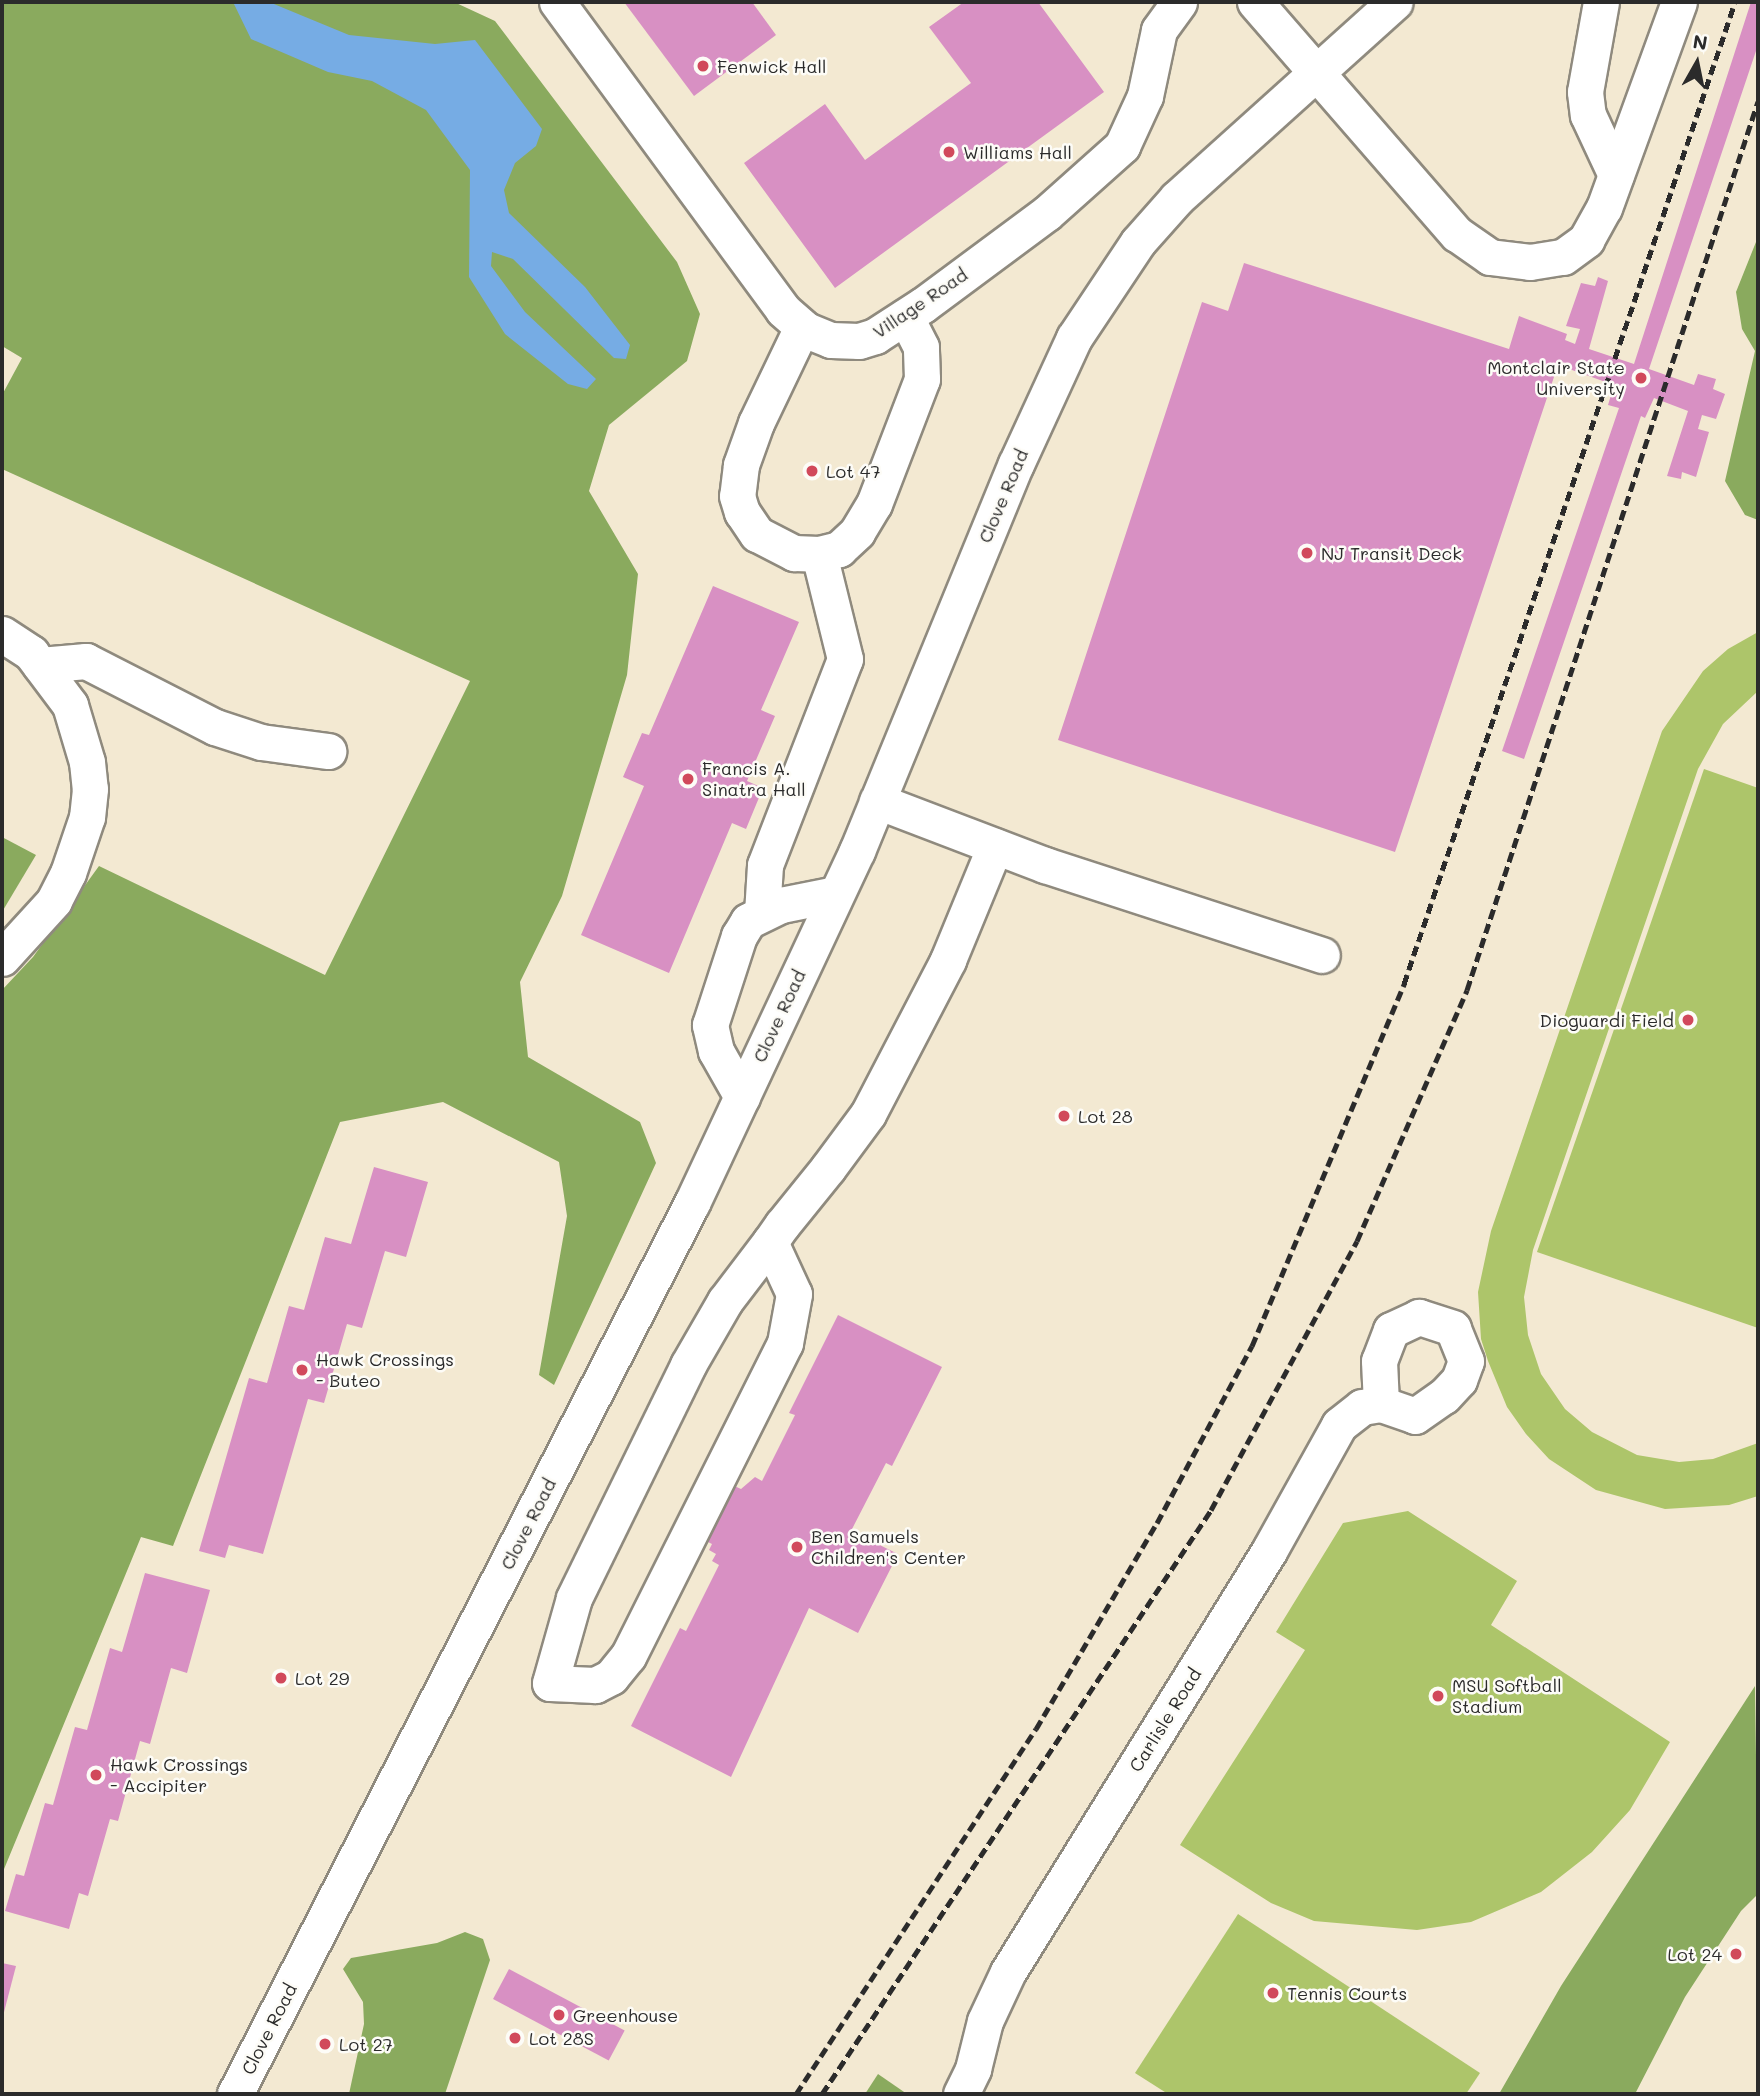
<!DOCTYPE html>
<html>
<head>
<meta charset="utf-8">
<style>
	body { margin:0 }
	#map { position:relative; width:1760px; height:2096px; overflow:hidden; background:#f3e9d2; font-family:Mali,sans-serif }
	div>[style] { position:absolute }
	[style*='--x'] { left:calc(var(--x)*1px); top:calc(var(--y)*1px); width:calc(var(--w)*1px); rotate:calc(var(--a)*1deg) }
	.green>* { inset:0; background:#adc56a }
	.forest>* { inset:0; background:#8aaa5e }
	.water>* { inset:0; background:#76ace4 }
	.building>* { inset:0; background:#d890c3; transform-origin:0 0 }
	.roads { filter:drop-shadow(2px 0 #8f8a7e) drop-shadow(-2px 0 #8f8a7e) drop-shadow(0 2px #8f8a7e) drop-shadow(0 -2px #8f8a7e) }
	.minor>* { height:35px; margin:-17.5px; padding:0 17.5px; transform-origin:17.5px; border-radius:17.5px; background:#fff }
	.rail>* { height:5px; margin-top:-2.5px; transform-origin:0; background:repeating-linear-gradient(90deg,#2b2b2b 0 10px,transparent 0 15px) }
	.dots>* { width:19px; height:19px; translate:-50% -50%; box-sizing:border-box; border:4px solid #fdfcf7; border-radius:50% }
	span { translate:-50% -50%; white-space:nowrap; text-align:center; line-height:1.15; -webkit-text-stroke:5px #fdfcf7; paint-order:stroke }
	.poi-label { font-size:18px; color:#2b2b2b }
	.left { translate:0 -50%; text-align:left }
	.right { translate:-100% -50%; text-align:right }
	.street-label { font-size:18px; color:#2b2b2b }
	.frame { position:absolute; inset:0; border:4px solid #2b2b2b; pointer-events:none }
	.north { position:absolute; left:1662px; top:28px; width:70px; height:70px; -webkit-text-stroke:5px #fdfcf7; paint-order:stroke; rotate:9deg; font-size:19px; font-weight:700; line-height:28px; text-align:center; color:#2b2b2b }
	.north::after { content:''; display:block; margin:auto; width:24px; height:32px; background:#2b2b2b; clip-path:polygon(50% 0,100% 100%,50% 72%,0 100%) }
</style>
</head>
<body>
<div id="map">
	<div class="green">
		<div style="clip-path:polygon(1758px 632px,1758px 691px,1723px 724px,1698px 769px,1533px 1250px,1524px 1297px,1528px 1335px,1541px 1374px,1565px 1409px,1592px 1432px,1637px 1455px,1679px 1462px,1713px 1459px,1758px 1443px,1758px 1496px,1729px 1505px,1665px 1509px,1596px 1490px,1549px 1459px,1526px 1434px,1507px 1407px,1488px 1361px,1481px 1339px,1478px 1292px,1491px 1231px,1662px 731px,1703px 671px,1728px 649px)"></div>
		<div style="clip-path:polygon(1704px 769px,1758px 788px,1758px 1328px,1537px 1252px)"></div>
		<div style="clip-path:polygon(1408px 1511px,1517px 1581px,1491px 1625px,1670px 1742px,1630px 1810px,1592px 1852px,1541px 1892px,1471px 1922px,1417px 1930px,1314px 1921px,1271px 1903px,1180px 1845px,1305px 1650px,1276px 1632px,1343px 1523px)"></div>
		<div style="clip-path:polygon(1238px 1914px,1480px 2073px,1466px 2094px,1168px 2094px,1135px 2073px)"></div>
	</div>
	<div class="forest">
		<div style="clip-path:polygon(2px 2px,454px 2px,495px 21px,677px 262px,700px 314px,687px 361px,609px 425px,589px 491px,638px 574px,627px 675px,562px 896px,520px 982px,528px 1057px,640px 1122px,656px 1163px,554px 1385px,539px 1375px,567px 1216px,559px 1162px,443px 1102px,340px 1122px,173px 1546px,141px 1537px,2px 1874px,2px 990px,33px 957px,99px 866px,325px 975px,470px 681px,2px 469px,2px 395px,22px 358px,2px 346px)"></div>
		<div style="clip-path:polygon(1758px 237px,1758px 520px,1745px 515px,1725px 481px,1755px 351px,1742px 329px,1736px 292px)"></div>
		<div style="clip-path:polygon(2px 837px,36px 855px,2px 912px)"></div>
		<div style="clip-path:polygon(1755px 1686px,1758px 1894px,1741px 1911px,1685px 1997px,1635px 2094px,1499px 2094px,1561px 1986px)"></div>
		<div style="clip-path:polygon(465px 1932px,483px 1939px,490px 1960px,445px 2094px,349px 2094px,364px 2024px,363px 2002px,343px 1969px,351px 1958px,437px 1943px)"></div>
		<div style="clip-path:polygon(878px 2074px,907px 2094px,865px 2094px)"></div>
	</div>
	<div class="water">
		<div style="clip-path:polygon(233px 2px,269px 2px,349px 35px,435px 44px,475px 40px,542px 129px,536px 146px,515px 163px,504px 190px,509px 213px,585px 287px,630px 345px,626px 359px,614px 358px,513px 259px,492px 252px,491px 266px,525px 312px,596px 379px,587px 389px,568px 384px,505px 334px,469px 277px,470px 170px,426px 110px,372px 81px,328px 72px,251px 39px)"></div>
	</div>
	<div class="building">
		<div style="clip-path:polygon(624px 2px,752px 2px,776px 35px,694px 96px)"></div>
		<div style="clip-path:polygon(964px 2px,1038px 2px,1104px 92px,835px 288px,744px 163px,825px 104px,865px 160px,971px 83px,929px 27px)"></div>
		<div style="clip-path:polygon(1751px 2px,1758px 2px,1758px 45px,1649px 369px,1694px 385px,1698px 374px,1716px 379px,1713px 389px,1725px 394px,1716px 419px,1702px 415px,1698px 429px,1709px 432px,1696px 477px,1682px 472px,1681px 479px,1667px 476px,1688px 411px,1654px 398px,1645px 418px,1641px 416px,1524px 759px,1502px 751px,1619px 408px,1608px 405px,1614px 385px,1558px 365px,1395px 852px,1058px 740px,1202px 302px,1228px 311px,1244px 263px,1509px 349px,1519px 316px,1567px 334px,1565px 340px,1575px 344px,1580px 329px,1566px 326px,1581px 283px,1595px 286px,1598px 277px,1608px 281px,1589px 349px,1634px 364px)"></div>
		<div style="clip-path:polygon(713px 586px,799px 622px,761px 710px,775px 716px,747px 781px,763px 788px,746px 829px,732px 823px,669px 973px,581px 935px,644px 786px,623px 777px,642px 733px,649px 735px)"></div>
		<div style="clip-path:polygon(374px 1167px,428px 1182px,406px 1257px,385px 1251px,362px 1328px,347px 1324px,324px 1403px,308px 1399px,263px 1554px,229px 1545px,225px 1558px,199px 1551px,249px 1378px,267px 1383px,289px 1306px,304px 1310px,325px 1237px,351px 1244px)"></div>
		<div style="clip-path:polygon(838px 1315px,942px 1367px,892px 1466px,886px 1463px,851px 1531px,898px 1554px,858px 1633px,809px 1608px,731px 1777px,631px 1726px,680px 1628px,686px 1631px,719px 1565px,712px 1561px,716px 1554px,709px 1550px,712px 1544px,702px 1539px,730px 1484px,741px 1489px,755px 1477px,762px 1481px,795px 1415px,789px 1413px)"></div>
		<div style="clip-path:polygon(145px 1573px,210px 1590px,187px 1673px,171px 1668px,150px 1744px,140px 1741px,118px 1821px,110px 1819px,88px 1896px,79px 1893px,69px 1929px,5px 1911px,16px 1874px,24px 1876px,45px 1803px,53px 1805px,75px 1727px,87px 1730px,110px 1648px,122px 1652px)"></div>
		<div style="clip-path:polygon(2px 1963px,16px 1966px,3px 2016px,2px 2015px)"></div>
		<div style="left:509px;top:1969px;width:131px;height:34px;rotate:28deg"></div>
	</div>
	<div class="roads">
		<div class="minor">
			<div style="--x:557;--y:2;--w:382;--a:53.7"></div>
			<div style="--x:783;--y:310;--w:30;--a:41"></div>
			<div style="--x:806;--y:330;--w:27;--a:22"></div>
			<div style="--x:831;--y:340;--w:28;--a:2"></div>
			<div style="--x:859;--y:341;--w:17;--a:-17"></div>
			<div style="--x:875;--y:336;--w:57;--a:-32.9"></div>
			<div style="--x:923;--y:305;--w:154;--a:-36.6"></div>
			<div style="--x:1047;--y:213;--w:101;--a:-41.8"></div>
			<div style="--x:1122;--y:146;--w:55;--a:-65.3"></div>
			<div style="--x:1145;--y:96;--w:67;--a:-78"></div>
			<div style="--x:1159;--y:30;--w:34;--a:-54"></div>
			<div style="--x:1255;--y:2;--w:308;--a:49"></div>
			<div style="--x:1457;--y:234;--w:40;--a:34.9"></div>
			<div style="--x:1490;--y:257;--w:40;--a:7.1"></div>
			<div style="--x:1530;--y:262;--w:33;--a:-9"></div>
			<div style="--x:1563;--y:257;--w:29;--a:-36"></div>
			<div style="--x:1586;--y:240;--w:37;--a:-61"></div>
			<div style="--x:1604;--y:208;--w:219;--a:-70"></div>
			<div style="--x:1601;--y:2;--w:91;--a:100.1"></div>
			<div style="--x:1585;--y:92;--w:23;--a:83"></div>
			<div style="--x:1588;--y:115;--w:66;--a:65"></div>
			<div style="--x:802;--y:327;--w:106;--a:115.6"></div>
			<div style="--x:756;--y:423;--w:45;--a:109.7"></div>
			<div style="--x:741;--y:465;--w:31;--a:97"></div>
			<div style="--x:737;--y:496;--w:17;--a:73"></div>
			<div style="--x:742;--y:512;--w:27;--a:56"></div>
			<div style="--x:757;--y:534;--w:42;--a:27.2"></div>
			<div style="--x:794;--y:553;--w:25;--a:2"></div>
			<div style="--x:819;--y:554;--w:21;--a:-14"></div>
			<div style="--x:839;--y:549;--w:25;--a:-43"></div>
			<div style="--x:857;--y:532;--w:33;--a:-59"></div>
			<div style="--x:874;--y:504;--w:134;--a:-69"></div>
			<div style="--x:922;--y:379;--w:32;--a:-92"></div>
			<div style="--x:921;--y:347;--w:34;--a:-117"></div>
			<div style="--x:2;--y:634;--w:35;--a:33"></div>
			<div style="--x:31;--y:653;--w:65;--a:53.1"></div>
			<div style="--x:70;--y:705;--w:59;--a:73.4"></div>
			<div style="--x:87;--y:762;--w:27;--a:84"></div>
			<div style="--x:90;--y:789;--w:28;--a:96"></div>
			<div style="--x:87;--y:817;--w:59;--a:108.7"></div>
			<div style="--x:68;--y:873;--w:31;--a:117"></div>
			<div style="--x:54;--y:901;--w:77;--a:132.4"></div>
			<div style="--x:40;--y:665;--w:46;--a:-5"></div>
			<div style="--x:86;--y:661;--w:145;--a:27.1"></div>
			<div style="--x:215;--y:727;--w:48;--a:18.1"></div>
			<div style="--x:261;--y:742;--w:68;--a:7.7"></div>
			<div style="--x:877;--y:801;--w:180;--a:20.9"></div>
			<div style="--x:1045;--y:865;--w:291;--a:18"></div>
			<div style="--x:762;--y:913;--w:48;--a:-86.4"></div>
			<div style="--x:765;--y:865;--w:221;--a:-68.8"></div>
			<div style="--x:845;--y:659;--w:108;--a:-103.9"></div>
			<div style="--x:742;--y:1097;--w:53;--a:-119.5"></div>
			<div style="--x:716;--y:1051;--w:27;--a:-103"></div>
			<div style="--x:710;--y:1025;--w:94;--a:-72"></div>
			<div style="--x:739;--y:936;--w:17;--a:-59"></div>
			<div style="--x:748;--y:921;--w:37;--a:-26"></div>
			<div style="--x:781;--y:905;--w:55;--a:-11.5"></div>
			<div style="--x:770;--y:1242;--w:57;--a:65.2"></div>
			<div style="--x:794;--y:1294;--w:50;--a:100.4"></div>
			<div style="--x:785;--y:1343;--w:350;--a:116.6"></div>
			<div style="--x:628;--y:1656;--w:27;--a:129"></div>
			<div style="--x:611;--y:1677;--w:18;--a:153"></div>
			<div style="--x:595;--y:1685;--w:45;--a:-177.5"></div>
			<div style="--x:550;--y:1683;--w:88;--a:-74.2"></div>
			<div style="--x:574;--y:1598;--w:259;--a:-63.9"></div>
			<div style="--x:688;--y:1365;--w:74;--a:-60"></div>
			<div style="--x:725;--y:1301;--w:74;--a:-52.7"></div>
			<div style="--x:770;--y:1242;--w:21;--a:-55"></div>
			<div style="--x:782;--y:1225;--w:73;--a:-51.1"></div>
			<div style="--x:828;--y:1168;--w:67;--a:-53.5"></div>
			<div style="--x:868;--y:1114;--w:174;--a:-62.5"></div>
			<div style="--x:948;--y:960;--w:123;--a:-67.6"></div>
			<div style="--x:235;--y:2094;--w:1001;--a:-62.85"></div>
			<div style="--x:692;--y:1203;--w:389;--a:-64.9"></div>
			<div style="--x:857;--y:851;--w:418;--a:-67.7"></div>
			<div style="--x:1016;--y:464;--w:139;--a:-65.3"></div>
			<div style="--x:1074;--y:338;--w:115;--a:-56.3"></div>
			<div style="--x:1138;--y:242;--w:59;--a:-48.4"></div>
			<div style="--x:1177;--y:198;--w:293;--a:-42"></div>
			<div style="--x:961;--y:2094;--w:28;--a:-64"></div>
			<div style="--x:973;--y:2069;--w:49;--a:-76"></div>
			<div style="--x:985;--y:2021;--w:54;--a:-64.9"></div>
			<div style="--x:1008;--y:1972;--w:495;--a:-58.2"></div>
			<div style="--x:1269;--y:1551;--w:144;--a:-60.9"></div>
			<div style="--x:1339;--y:1425;--w:29;--a:-38"></div>
			<div style="--x:1362;--y:1407;--w:19;--a:-9"></div>
			<div style="--x:1381;--y:1404;--w:36;--a:19"></div>
			<div style="--x:1415;--y:1416;--w:35;--a:-35"></div>
			<div style="--x:1444;--y:1396;--w:22;--a:-47"></div>
			<div style="--x:1459;--y:1380;--w:20;--a:-70"></div>
			<div style="--x:1466;--y:1361;--w:35;--a:-112"></div>
			<div style="--x:1453;--y:1328;--w:36;--a:-162"></div>
			<div style="--x:1419;--y:1317;--w:31;--a:155"></div>
			<div style="--x:1391;--y:1330;--w:33;--a:111"></div>
			<div style="--x:1379;--y:1361;--w:43;--a:87.3"></div>
		</div>
	</div>
	<div class="rail">
		<div style="--x:796;--y:2094;--w:437;--a:-56.7"></div>
		<div style="--x:1036;--y:1729;--w:239;--a:-59.6"></div>
		<div style="--x:1157;--y:1523;--w:201;--a:-61.8"></div>
		<div style="--x:1252;--y:1346;--w:393;--a:-67.2"></div>
		<div style="--x:1404;--y:984;--w:1036;--a:-71.37"></div>
		<div style="--x:822;--y:2094;--w:702;--a:-56.33"></div>
		<div style="--x:1211;--y:1510;--w:306;--a:-61.5"></div>
		<div style="--x:1357;--y:1241;--w:274;--a:-66.3"></div>
		<div style="--x:1467;--y:990;--w:935;--a:-71.87"></div>
	</div>
	<div class="dots">
		<div style="left:703px;top:66px;background:#d1495b"></div>
		<div style="left:949px;top:152px;background:#d1495b"></div>
		<div style="left:1641px;top:378px;background:#d1495b"></div>
		<div style="left:812px;top:471px;background:#d1495b"></div>
		<div style="left:1307px;top:553px;background:#d1495b"></div>
		<div style="left:688px;top:779px;background:#d1495b"></div>
		<div style="left:1688px;top:1020px;background:#d1495b"></div>
		<div style="left:1064px;top:1116px;background:#d1495b"></div>
		<div style="left:302px;top:1370px;background:#d1495b"></div>
		<div style="left:797px;top:1547px;background:#d1495b"></div>
		<div style="left:281px;top:1678px;background:#d1495b"></div>
		<div style="left:1438px;top:1696px;background:#d1495b"></div>
		<div style="left:96px;top:1775px;background:#d1495b"></div>
		<div style="left:1736px;top:1954px;background:#d1495b"></div>
		<div style="left:1273px;top:1993px;background:#d1495b"></div>
		<div style="left:559px;top:2015px;background:#d1495b"></div>
		<div style="left:515px;top:2038px;background:#d1495b"></div>
		<div style="left:325px;top:2044px;background:#d1495b"></div>
	</div>
	<div class="poi-label">
		<span class="left" style="left:717px;top:66px">Fenwick Hall</span>
		<span class="left" style="left:963px;top:152px">Williams Hall</span>
		<span class="right" style="left:1625px;top:378px">Montclair State<br>University</span>
		<span class="left" style="left:826px;top:471px">Lot 47</span>
		<span class="left" style="left:1321px;top:553px">NJ Transit Deck</span>
		<span class="left" style="left:702px;top:779px">Francis A.<br>Sinatra Hall</span>
		<span class="right" style="left:1674px;top:1020px">Dioguardi Field</span>
		<span class="left" style="left:1078px;top:1116px">Lot 28</span>
		<span class="left" style="left:316px;top:1370px">Hawk Crossings<br>- Buteo</span>
		<span class="left" style="left:811px;top:1547px">Ben Samuels<br>Children's Center</span>
		<span class="left" style="left:295px;top:1678px">Lot 29</span>
		<span class="left" style="left:1452px;top:1696px">MSU Softball<br>Stadium</span>
		<span class="left" style="left:110px;top:1775px">Hawk Crossings<br>- Accipiter</span>
		<span class="right" style="left:1722px;top:1954px">Lot 24</span>
		<span class="left" style="left:1287px;top:1993px">Tennis Courts</span>
		<span class="left" style="left:573px;top:2015px">Greenhouse</span>
		<span class="left" style="left:529px;top:2038px">Lot 28S</span>
		<span class="left" style="left:339px;top:2044px">Lot 27</span>
	</div>
	<div class="street-label">
		<span style="left:920px;top:303px;rotate:-34deg">Village Road</span>
		<span style="left:1003px;top:496px;rotate:-67deg">Clove Road</span>
		<span style="left:779px;top:1016px;rotate:-65deg">Clove Road</span>
		<span style="left:528px;top:1524px;rotate:-63deg">Clove Road</span>
		<span style="left:1165px;top:1720px;rotate:-58deg">Carlisle Road</span>
		<span style="left:269px;top:2029px;rotate:-63deg">Clove Road</span>
	</div>
	<div class="frame"></div>
	<div class="north">N</div>
</div>
</body>
</html>
